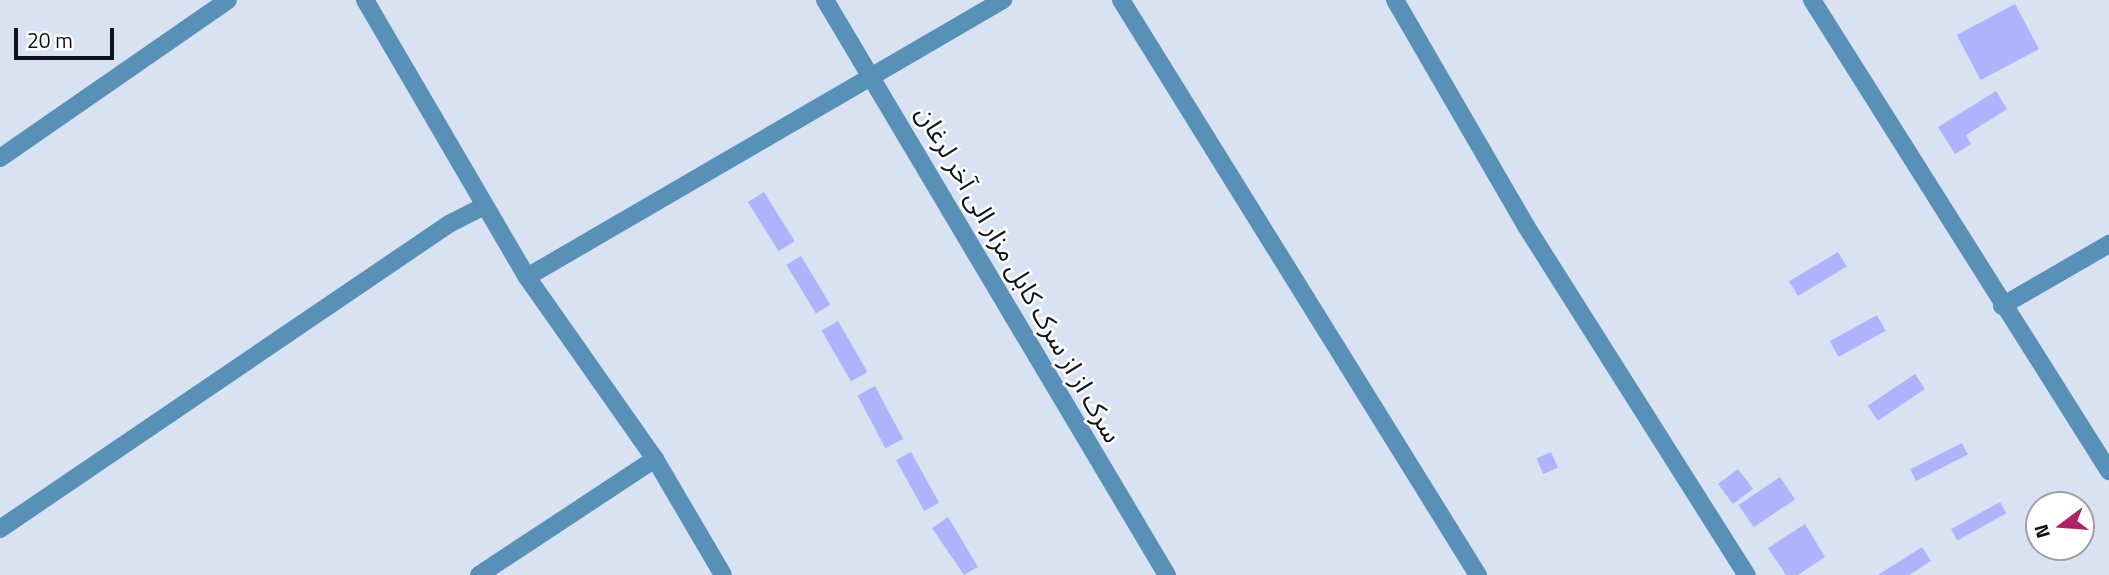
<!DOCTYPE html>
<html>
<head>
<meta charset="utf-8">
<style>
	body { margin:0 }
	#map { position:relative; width:2109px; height:575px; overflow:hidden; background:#d8e2f2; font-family:"Titillium Web","Noto Sans Arabic",sans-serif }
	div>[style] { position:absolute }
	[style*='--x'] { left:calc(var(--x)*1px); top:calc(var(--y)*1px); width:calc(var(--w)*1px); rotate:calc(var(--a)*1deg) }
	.building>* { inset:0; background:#aeb4fc; transform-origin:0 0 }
	.minor>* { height:18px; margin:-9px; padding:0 9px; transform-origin:9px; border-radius:9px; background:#5890b8 }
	span { translate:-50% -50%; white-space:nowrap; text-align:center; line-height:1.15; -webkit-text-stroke:5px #fff; paint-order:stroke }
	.street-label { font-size:26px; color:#101319 }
	.north { position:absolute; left:2025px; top:491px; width:70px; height:70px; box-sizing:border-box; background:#fff; border:2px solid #9fa1a3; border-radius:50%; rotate:254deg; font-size:19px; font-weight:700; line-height:28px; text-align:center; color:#101319 }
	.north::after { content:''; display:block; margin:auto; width:24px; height:32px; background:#ad2363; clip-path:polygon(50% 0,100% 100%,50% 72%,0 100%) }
	.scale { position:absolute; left:14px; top:28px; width:100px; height:32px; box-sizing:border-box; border:4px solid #101319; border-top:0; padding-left:9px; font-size:21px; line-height:24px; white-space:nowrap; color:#101319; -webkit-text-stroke:5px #fff; paint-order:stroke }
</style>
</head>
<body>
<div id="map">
	<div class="building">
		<div style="left:2015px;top:4px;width:51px;height:66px;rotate:62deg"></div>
		<div style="clip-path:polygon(1996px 91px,2007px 109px,1966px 135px,1971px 144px,1955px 154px,1938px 127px)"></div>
		<div style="left:764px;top:192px;width:58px;height:19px;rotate:58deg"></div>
		<div style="left:1838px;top:252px;width:17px;height:57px;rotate:59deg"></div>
		<div style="left:801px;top:256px;width:57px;height:17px;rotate:59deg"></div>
		<div style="left:1877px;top:315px;width:18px;height:54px;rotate:61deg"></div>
		<div style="left:838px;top:321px;width:59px;height:19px;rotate:60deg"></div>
		<div style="left:1915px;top:374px;width:18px;height:57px;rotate:56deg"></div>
		<div style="left:875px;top:386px;width:60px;height:20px;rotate:62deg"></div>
		<div style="left:1962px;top:443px;width:13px;height:58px;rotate:63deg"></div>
		<div style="left:911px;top:452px;width:58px;height:17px;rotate:61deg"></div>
		<div style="left:1551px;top:452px;width:17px;height:16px;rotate:66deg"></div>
		<div style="left:1738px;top:469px;width:25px;height:25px;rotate:53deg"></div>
		<div style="left:1780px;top:477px;width:27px;height:50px;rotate:56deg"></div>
		<div style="left:2000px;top:502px;width:13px;height:56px;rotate:61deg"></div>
		<div style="clip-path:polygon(948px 517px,978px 567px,964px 575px,932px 528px)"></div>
		<div style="clip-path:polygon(1805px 524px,1825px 557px,1798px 575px,1786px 575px,1768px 548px)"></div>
		<div style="clip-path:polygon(1922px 547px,1931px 561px,1909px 575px,1878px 575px)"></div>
	</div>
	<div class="minor">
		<div style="--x:365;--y:0;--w:321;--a:59.7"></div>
		<div style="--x:527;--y:277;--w:223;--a:54.9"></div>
		<div style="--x:655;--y:459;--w:134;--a:59.6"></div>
		<div style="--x:825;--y:0;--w:669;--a:59.26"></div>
		<div style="--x:1121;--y:0;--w:677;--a:58.17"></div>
		<div style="--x:1395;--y:0;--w:261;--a:59.9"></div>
		<div style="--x:1526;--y:226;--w:413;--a:57.7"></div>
		<div style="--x:1812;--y:0;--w:557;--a:57.77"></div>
		<div style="--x:0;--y:158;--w:277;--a:-34.7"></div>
		<div style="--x:527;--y:277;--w:551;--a:-30.2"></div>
		<div style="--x:2002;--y:306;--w:124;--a:-30.1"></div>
		<div style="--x:0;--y:529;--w:543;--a:-34.19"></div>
		<div style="--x:449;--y:224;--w:39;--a:-27"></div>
		<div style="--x:479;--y:575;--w:211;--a:-33.4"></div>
	</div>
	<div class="street-label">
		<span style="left:1019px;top:274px;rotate:60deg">سرک از از سرک کابل مزار الی آخر لرغان</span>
	</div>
	<div class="north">N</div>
	<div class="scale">20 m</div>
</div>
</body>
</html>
